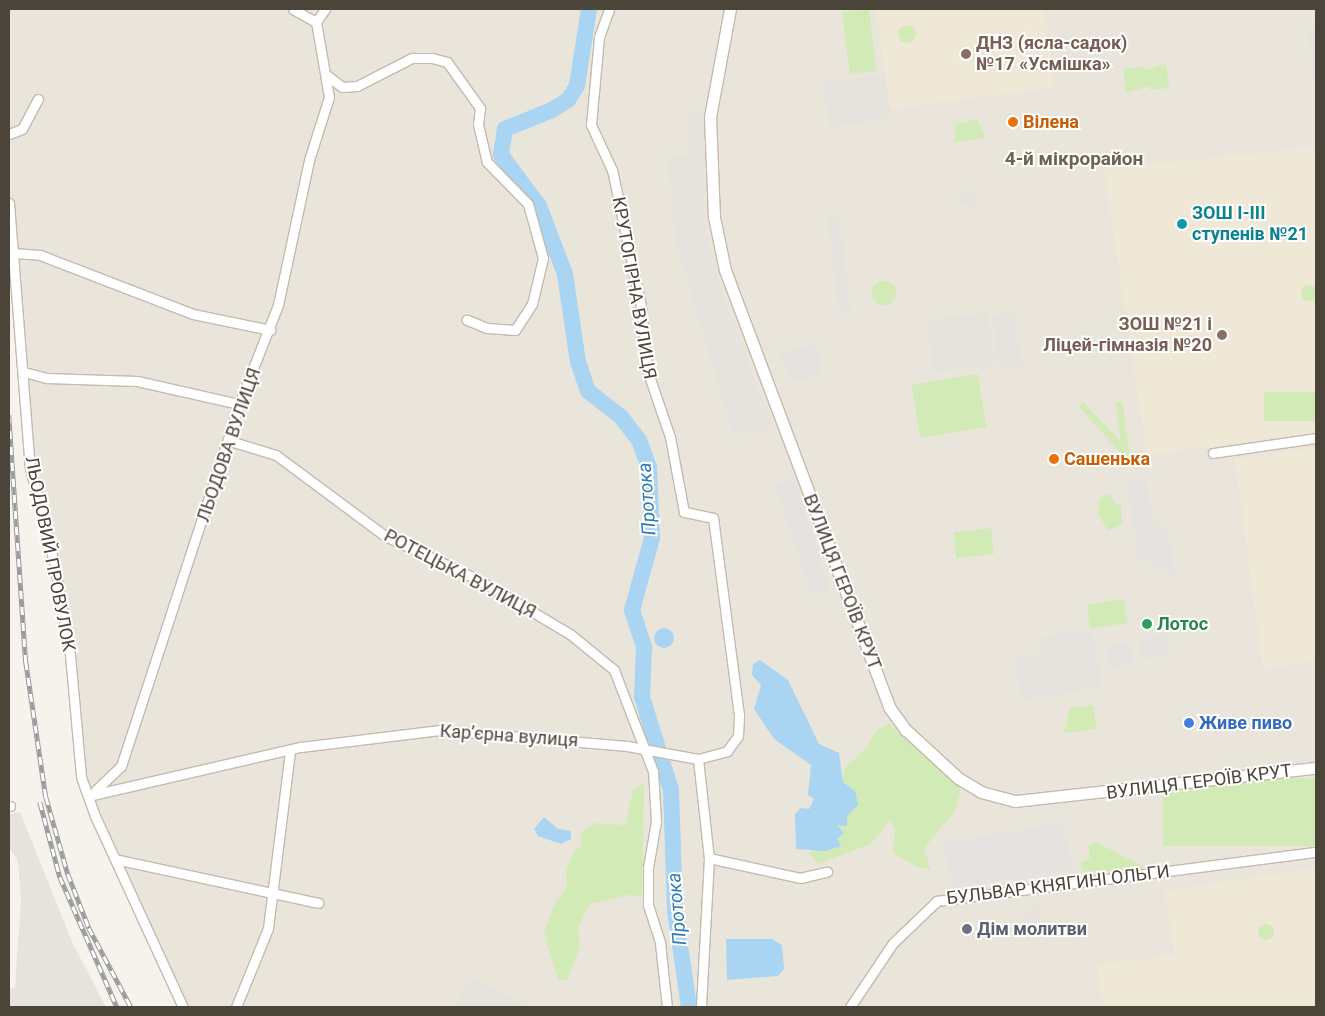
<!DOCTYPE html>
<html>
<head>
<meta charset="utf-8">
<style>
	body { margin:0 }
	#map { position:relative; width:1325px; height:1016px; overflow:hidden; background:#f6f3ec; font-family:Roboto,sans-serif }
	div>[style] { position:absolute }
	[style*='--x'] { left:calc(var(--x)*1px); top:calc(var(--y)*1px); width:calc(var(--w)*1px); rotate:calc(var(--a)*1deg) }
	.residential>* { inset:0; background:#eae5da }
	.industrial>* { inset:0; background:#e6e2dd; transform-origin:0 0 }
	.education>* { inset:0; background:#efe8d6 }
	.green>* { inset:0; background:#d2eab5; transform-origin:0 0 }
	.round { border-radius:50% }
	.parking>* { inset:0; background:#e5e3e0; transform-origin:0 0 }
	.water>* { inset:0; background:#a9d4f2 }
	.river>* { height:16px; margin:-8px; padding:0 8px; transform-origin:8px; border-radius:8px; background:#a9d4f2 }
	.roads { filter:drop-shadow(1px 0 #c2bbae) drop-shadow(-1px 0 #c2bbae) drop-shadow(0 1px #c2bbae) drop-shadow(0 -1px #c2bbae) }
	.minor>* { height:9px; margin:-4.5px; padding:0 4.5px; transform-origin:4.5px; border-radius:4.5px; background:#fff }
	.tertiary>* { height:11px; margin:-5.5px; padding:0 5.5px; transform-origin:5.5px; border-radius:5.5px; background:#fff }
	.rail>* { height:4.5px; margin-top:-2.25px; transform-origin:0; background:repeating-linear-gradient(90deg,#fff 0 8px,#9a9a9a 0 16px); box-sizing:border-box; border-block:1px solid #9a9a9a }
	.dots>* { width:14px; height:14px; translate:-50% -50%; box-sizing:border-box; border:2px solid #fff; border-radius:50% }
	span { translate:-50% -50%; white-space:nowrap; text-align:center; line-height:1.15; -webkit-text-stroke:4px #fff; paint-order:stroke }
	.education-label { font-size:18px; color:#785e54; font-weight:700 }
	.left { translate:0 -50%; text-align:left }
	.right { translate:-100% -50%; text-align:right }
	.food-label { font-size:18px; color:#c56008; font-weight:700 }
	.culture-label { font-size:18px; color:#0d838f; font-weight:700 }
	.street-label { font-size:18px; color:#4b4439 }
	.leisure-label { font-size:18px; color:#27864d; font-weight:700 }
	.shop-label { font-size:18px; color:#366cbe; font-weight:700 }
	.worship-label { font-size:18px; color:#5b616d; font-weight:700 }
	.neighbourhood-label { font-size:19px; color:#6e6250; font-weight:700 }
	.water-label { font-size:19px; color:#2e7ab2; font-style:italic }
	.frame { position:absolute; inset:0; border:10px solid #4b4439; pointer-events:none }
</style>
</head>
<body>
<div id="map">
	<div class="residential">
		<div style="clip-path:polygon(9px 9px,1316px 9px,1316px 1007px,185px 1007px,88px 796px,70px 655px,30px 468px,9px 205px)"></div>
	</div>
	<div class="industrial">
		<div style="left:884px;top:74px;width:45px;height:61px;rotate:82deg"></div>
		<div style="clip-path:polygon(689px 110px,703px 110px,704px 220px,720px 287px,772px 428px,733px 435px,677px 245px,667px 159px,689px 155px)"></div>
		<div style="left:839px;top:214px;width:100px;height:12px;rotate:83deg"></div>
		<div style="left:988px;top:313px;width:53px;height:61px;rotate:84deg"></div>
		<div style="left:1014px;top:313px;width:52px;height:22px;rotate:82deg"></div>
		<div style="clip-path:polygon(1092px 629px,1102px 687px,1021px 700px,1014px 658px,1042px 653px,1040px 638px)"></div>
		<div style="clip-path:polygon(20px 812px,73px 944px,106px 1007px,9px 1006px,9px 989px,15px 988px,21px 900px,18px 861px,9px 848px,9px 814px)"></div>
		<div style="left:1038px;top:908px;width:26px;height:16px;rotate:79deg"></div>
		<div style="clip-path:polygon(471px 978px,528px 1007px,454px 1007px)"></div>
	</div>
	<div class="education">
		<div style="clip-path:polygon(876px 9px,1044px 9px,1055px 87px,890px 109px)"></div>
		<div style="clip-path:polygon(1316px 147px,1316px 432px,1147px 455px,1104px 169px)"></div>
		<div style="clip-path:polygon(1316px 448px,1316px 661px,1263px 669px,1235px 459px)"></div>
		<div style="clip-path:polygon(1316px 868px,1316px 1007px,1103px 1007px,1097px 965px,1175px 955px,1165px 891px)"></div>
	</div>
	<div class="green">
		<div style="left:869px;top:9px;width:62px;height:27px;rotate:83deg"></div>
		<div class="round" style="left:898px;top:25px;width:18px;height:18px"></div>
		<div style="clip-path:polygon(1166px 64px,1169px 88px,1150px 90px,1149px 86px,1126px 93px,1123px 69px,1144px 67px,1145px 70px)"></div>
		<div style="clip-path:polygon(977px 119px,985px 138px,954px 142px,955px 124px)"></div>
		<div class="round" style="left:872px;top:281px;width:24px;height:24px"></div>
		<div class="round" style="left:1301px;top:285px;width:16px;height:16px"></div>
		<div style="left:978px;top:374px;width:54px;height:67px;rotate:81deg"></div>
		<div style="left:1316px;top:392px;width:29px;height:52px;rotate:90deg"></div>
		<div style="clip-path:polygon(1122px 401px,1130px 456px,1127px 460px,1079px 407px,1083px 402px,1121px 442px,1116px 403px)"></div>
		<div style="clip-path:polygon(1110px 494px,1116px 505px,1121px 504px,1122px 524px,1108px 531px,1097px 512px,1100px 498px)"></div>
		<div style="left:991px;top:528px;width:26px;height:38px;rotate:83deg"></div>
		<div style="left:1124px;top:599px;width:24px;height:38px;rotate:81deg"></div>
		<div style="clip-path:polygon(1093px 705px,1097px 729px,1064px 733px,1070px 708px)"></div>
		<div style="clip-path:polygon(889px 724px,961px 789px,955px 811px,924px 848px,931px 870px,915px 866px,893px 853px,895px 829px,890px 820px,871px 844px,818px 864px,809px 852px,837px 839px,837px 825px,847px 816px,855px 791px,843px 782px,844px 769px,868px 746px,876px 731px)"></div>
		<div style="left:1316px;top:778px;width:68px;height:153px;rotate:90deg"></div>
		<div style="clip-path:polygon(644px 783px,642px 897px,627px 895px,590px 904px,578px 927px,580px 946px,568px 979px,558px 980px,544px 933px,555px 903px,567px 887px,566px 872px,574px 850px,581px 848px,581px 832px,595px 823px,625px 825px,633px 790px)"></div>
		<div style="clip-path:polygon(1096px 842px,1143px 866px,1143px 868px,1084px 873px,1079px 864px,1090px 858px,1088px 846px)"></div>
		<div class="round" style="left:1258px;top:924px;width:16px;height:16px"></div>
	</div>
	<div class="parking">
		<div style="clip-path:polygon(1316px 30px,1316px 79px,1313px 79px,1308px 31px)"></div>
		<div class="round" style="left:959px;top:190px;width:16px;height:16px"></div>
		<div style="clip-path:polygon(817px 345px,822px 376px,790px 382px,779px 351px)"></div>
		<div style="clip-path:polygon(1145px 476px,1152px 519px,1169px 534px,1175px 575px,1138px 557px,1127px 485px)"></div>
		<div style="left:794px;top:479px;width:118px;height:19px;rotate:72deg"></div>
		<div style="left:1165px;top:635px;width:20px;height:27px;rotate:79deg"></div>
		<div style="left:1129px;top:642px;width:23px;height:24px;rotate:80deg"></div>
		<div style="left:1064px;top:823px;width:47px;height:121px;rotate:81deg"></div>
	</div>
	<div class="water">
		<div class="round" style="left:654px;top:628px;width:20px;height:20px"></div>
		<div style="clip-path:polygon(760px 660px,788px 680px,819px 744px,839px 753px,843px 782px,855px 791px,858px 805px,847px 816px,847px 826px,837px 825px,844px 833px,837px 839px,841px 846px,826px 851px,796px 849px,795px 814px,801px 808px,809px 809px,814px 799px,808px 795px,811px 765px,774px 739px,754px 709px,761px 685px,752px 675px,753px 664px)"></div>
		<div style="clip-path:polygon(544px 817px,558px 829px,571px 831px,571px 839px,561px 844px,538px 836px,534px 829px)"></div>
		<div style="clip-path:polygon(726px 939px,772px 939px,782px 945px,784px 969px,778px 976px,727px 980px)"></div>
	</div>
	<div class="river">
		<div style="--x:589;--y:9;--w:78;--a:98.9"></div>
		<div style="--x:577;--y:86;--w:17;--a:123"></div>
		<div style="--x:568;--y:100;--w:19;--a:148"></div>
		<div style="--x:552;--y:110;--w:51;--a:158"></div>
		<div style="--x:505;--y:129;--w:26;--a:99"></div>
		<div style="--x:501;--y:155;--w:64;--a:53.3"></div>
		<div style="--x:539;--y:206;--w:73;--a:69.1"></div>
		<div style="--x:565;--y:274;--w:89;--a:81.6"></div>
		<div style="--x:578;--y:362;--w:31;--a:71"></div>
		<div style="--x:588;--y:391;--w:42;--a:38.2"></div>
		<div style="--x:621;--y:417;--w:29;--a:52"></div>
		<div style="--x:639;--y:440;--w:29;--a:70"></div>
		<div style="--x:649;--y:467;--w:71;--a:87.6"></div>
		<div style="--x:652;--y:538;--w:75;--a:105.5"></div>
		<div style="--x:632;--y:610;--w:40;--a:72"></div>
		<div style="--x:644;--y:648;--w:49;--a:92.3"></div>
		<div style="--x:642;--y:697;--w:97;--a:72.7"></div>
		<div style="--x:671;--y:790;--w:121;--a:88.1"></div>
		<div style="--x:675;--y:911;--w:97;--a:81.7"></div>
	</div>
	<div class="roads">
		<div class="minor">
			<div style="--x:316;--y:22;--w:16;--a:-55"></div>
			<div style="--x:328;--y:76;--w:18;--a:38"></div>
			<div style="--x:342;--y:87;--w:15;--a:-4"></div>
			<div style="--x:357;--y:86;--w:62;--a:-27"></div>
			<div style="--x:412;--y:58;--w:20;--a:0"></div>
			<div style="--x:432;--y:58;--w:16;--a:15"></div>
			<div style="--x:447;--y:62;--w:57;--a:54.3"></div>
			<div style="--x:480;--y:108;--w:16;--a:97"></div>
			<div style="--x:478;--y:124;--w:39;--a:77"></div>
			<div style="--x:487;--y:162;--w:59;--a:45.7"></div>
			<div style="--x:528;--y:204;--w:56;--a:74.5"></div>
			<div style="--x:543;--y:258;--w:47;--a:103.4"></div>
			<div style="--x:532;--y:304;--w:31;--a:123"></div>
			<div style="--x:515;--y:330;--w:28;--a:-176"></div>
			<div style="--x:487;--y:328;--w:22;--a:-158"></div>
			<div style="--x:9;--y:134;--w:14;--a:-21"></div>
			<div style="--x:22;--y:129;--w:34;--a:-62"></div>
			<div style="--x:9;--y:203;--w:266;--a:85.5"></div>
			<div style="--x:30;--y:468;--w:97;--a:75.7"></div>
			<div style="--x:54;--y:562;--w:94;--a:80.2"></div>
			<div style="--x:70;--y:655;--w:122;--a:84.8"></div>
			<div style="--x:81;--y:777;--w:41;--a:70.3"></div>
			<div style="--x:95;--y:816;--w:210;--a:65.3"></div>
			<div style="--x:13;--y:253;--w:27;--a:4"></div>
			<div style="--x:40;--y:255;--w:164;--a:21.1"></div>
			<div style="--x:193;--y:314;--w:79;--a:11.7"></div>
			<div style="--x:24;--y:372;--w:24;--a:15"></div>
			<div style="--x:47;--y:378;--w:90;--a:1.9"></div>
			<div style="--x:137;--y:381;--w:105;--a:12.7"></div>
			<div style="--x:230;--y:441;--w:48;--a:16.9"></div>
			<div style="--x:276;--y:455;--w:136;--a:36.6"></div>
			<div style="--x:385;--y:536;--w:104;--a:25.1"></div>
			<div style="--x:479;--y:580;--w:106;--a:30.7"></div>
			<div style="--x:570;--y:634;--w:57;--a:39.3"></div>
			<div style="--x:614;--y:670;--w:108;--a:68.9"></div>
			<div style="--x:653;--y:771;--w:50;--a:86.6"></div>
			<div style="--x:656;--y:821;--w:48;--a:99.7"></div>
			<div style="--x:648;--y:868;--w:37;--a:90"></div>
			<div style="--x:648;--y:905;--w:40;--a:72"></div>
			<div style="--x:660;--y:943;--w:64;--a:83.8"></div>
			<div style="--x:1213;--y:453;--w:104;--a:-8.3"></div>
			<div style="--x:698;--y:759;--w:100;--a:83.7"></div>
			<div style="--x:709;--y:858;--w:149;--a:93.1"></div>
			<div style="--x:95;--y:791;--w:36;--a:-44"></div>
			<div style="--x:121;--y:766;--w:381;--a:-71.9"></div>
			<div style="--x:239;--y:404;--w:106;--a:-68.5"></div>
			<div style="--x:278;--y:305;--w:148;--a:-77.9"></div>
			<div style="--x:309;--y:160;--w:66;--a:-72.4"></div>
			<div style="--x:329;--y:97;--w:76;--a:-99.8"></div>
			<div style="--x:316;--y:22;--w:26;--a:-151"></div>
			<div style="--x:88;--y:796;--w:219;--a:-13"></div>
			<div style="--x:301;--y:747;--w:140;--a:-7"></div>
			<div style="--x:440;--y:730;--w:188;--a:4.9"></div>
			<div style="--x:627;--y:746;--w:72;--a:10.4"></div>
			<div style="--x:698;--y:759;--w:30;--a:-15"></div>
			<div style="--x:727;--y:751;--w:19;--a:-54"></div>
			<div style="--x:738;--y:736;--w:21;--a:-87"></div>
			<div style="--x:739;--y:715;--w:199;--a:-97.5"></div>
			<div style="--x:713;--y:518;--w:30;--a:-168"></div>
			<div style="--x:684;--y:512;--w:76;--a:-100.6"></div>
			<div style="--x:670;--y:437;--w:71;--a:-108.9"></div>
			<div style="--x:647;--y:370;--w:64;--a:-95.4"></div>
			<div style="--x:641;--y:306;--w:139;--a:-102"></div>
			<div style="--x:612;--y:170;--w:50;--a:-115"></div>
			<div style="--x:591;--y:125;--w:88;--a:-84.8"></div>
			<div style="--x:599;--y:37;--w:30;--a:-70"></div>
			<div style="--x:9;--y:806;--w:1;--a:0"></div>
			<div style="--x:709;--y:858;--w:93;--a:12.4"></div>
			<div style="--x:800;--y:878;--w:28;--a:-13"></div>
			<div style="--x:115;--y:859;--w:208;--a:12.2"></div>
			<div style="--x:236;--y:1007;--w:85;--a:-67.9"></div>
			<div style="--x:268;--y:928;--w:178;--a:-82.9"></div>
			<div style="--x:850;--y:1007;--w:77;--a:-56.1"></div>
			<div style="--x:893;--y:943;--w:61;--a:-43.7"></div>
			<div style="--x:937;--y:901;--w:382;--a:-7.4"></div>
		</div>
		<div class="tertiary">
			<div style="--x:730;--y:9;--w:110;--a:100.5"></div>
			<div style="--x:710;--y:117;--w:100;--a:87.7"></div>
			<div style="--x:714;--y:217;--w:54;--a:78.3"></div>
			<div style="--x:725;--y:270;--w:467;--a:69.4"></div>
			<div style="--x:889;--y:707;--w:29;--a:54"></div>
			<div style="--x:906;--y:730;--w:71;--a:42.7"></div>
			<div style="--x:958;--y:778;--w:27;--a:31"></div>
			<div style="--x:981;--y:792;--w:35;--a:15"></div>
			<div style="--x:1015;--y:801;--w:303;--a:-6.3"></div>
		</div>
	</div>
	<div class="rail">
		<div style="--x:9;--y:415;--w:248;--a:86.1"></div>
		<div style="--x:26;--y:662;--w:136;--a:81.6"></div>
		<div style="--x:46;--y:797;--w:80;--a:74.1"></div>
		<div style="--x:68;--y:874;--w:58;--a:68.7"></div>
		<div style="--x:89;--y:928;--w:89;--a:62"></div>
		<div style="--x:40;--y:802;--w:78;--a:75.1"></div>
		<div style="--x:60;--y:877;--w:142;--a:66.3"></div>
	</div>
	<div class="dots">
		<div style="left:966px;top:54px;background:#8d6e63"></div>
		<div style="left:1013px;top:122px;background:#e8710a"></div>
		<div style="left:1182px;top:224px;background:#0f9aa8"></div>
		<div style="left:1222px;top:335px;background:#8d6e63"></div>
		<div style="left:1054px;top:459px;background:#e8710a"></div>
		<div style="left:1147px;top:624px;background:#2e9e5b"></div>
		<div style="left:1189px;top:723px;background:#3f7fe0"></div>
		<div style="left:967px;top:929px;background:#6b7280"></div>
	</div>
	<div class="education-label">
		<span class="left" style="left:976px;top:54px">ДНЗ (ясла-садок)<br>№17 «Усмішка»</span>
		<span class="right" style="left:1212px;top:335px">ЗОШ №21 і<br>Ліцей-гімназія №20</span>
	</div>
	<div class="food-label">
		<span class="left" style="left:1023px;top:122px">Вілена</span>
		<span class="left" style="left:1064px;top:459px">Сашенька</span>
	</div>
	<div class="culture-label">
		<span class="left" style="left:1192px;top:224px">ЗОШ І-ІІІ<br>ступенів №21</span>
	</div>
	<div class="street-label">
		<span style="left:634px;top:288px;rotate:80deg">КРУТОГІРНА ВУЛИЦЯ</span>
		<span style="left:229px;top:445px;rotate:-71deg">ЛЬОДОВА ВУЛИЦЯ</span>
		<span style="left:50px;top:554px;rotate:79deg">ЛЬОДОВИЙ ПРОВУЛОК</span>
		<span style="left:460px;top:574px;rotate:28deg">РОТЕЦЬКА ВУЛИЦЯ</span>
		<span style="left:842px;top:582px;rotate:69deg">ВУЛИЦЯ ГЕРОЇВ КРУТ</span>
		<span style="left:509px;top:736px;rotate:4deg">Карʼєрна вулиця</span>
		<span style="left:1199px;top:782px;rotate:-7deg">ВУЛИЦЯ ГЕРОЇВ КРУТ</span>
		<span style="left:1058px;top:885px;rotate:-7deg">БУЛЬВАР КНЯГИНІ ОЛЬГИ</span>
	</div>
	<div class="leisure-label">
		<span class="left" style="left:1157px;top:624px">Лотос</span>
	</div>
	<div class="shop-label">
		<span class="left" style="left:1199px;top:723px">Живе пиво</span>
	</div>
	<div class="worship-label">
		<span class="left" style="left:977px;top:929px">Дім молитви</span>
	</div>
	<div class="neighbourhood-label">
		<span style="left:1074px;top:159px">4-й мікрорайон</span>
	</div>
	<div class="water-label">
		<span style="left:647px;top:499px;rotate:-94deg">Протока</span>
		<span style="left:677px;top:909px;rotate:-95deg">Протока</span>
	</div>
	<div class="frame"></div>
</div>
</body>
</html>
